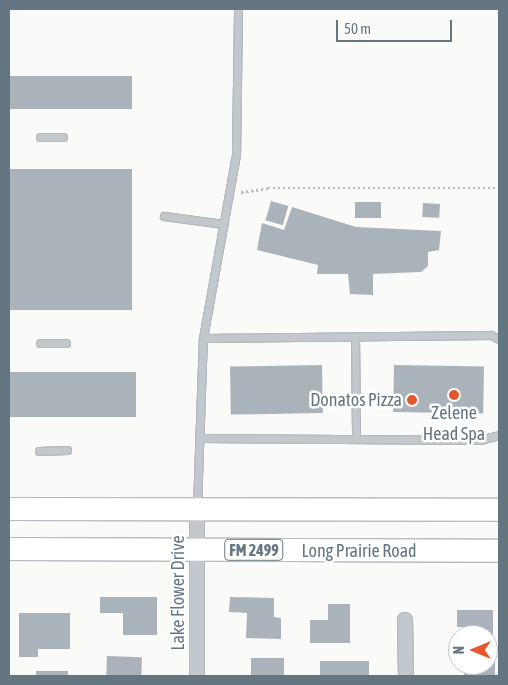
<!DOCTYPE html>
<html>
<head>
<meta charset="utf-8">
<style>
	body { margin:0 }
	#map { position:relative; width:508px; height:685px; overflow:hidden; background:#fafaf8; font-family:"Asap Condensed",sans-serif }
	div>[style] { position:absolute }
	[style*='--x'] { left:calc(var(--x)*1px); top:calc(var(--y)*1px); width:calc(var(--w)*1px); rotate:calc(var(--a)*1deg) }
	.building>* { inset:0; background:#aab3b9; transform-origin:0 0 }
	.path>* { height:2.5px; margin-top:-1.25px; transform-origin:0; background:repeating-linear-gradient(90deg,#bbbfc2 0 2.5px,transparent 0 5px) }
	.roads { filter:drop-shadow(1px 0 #b5babe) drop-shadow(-1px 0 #b5babe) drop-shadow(0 1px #b5babe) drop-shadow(0 -1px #b5babe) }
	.service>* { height:7px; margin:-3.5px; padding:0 3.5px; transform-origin:3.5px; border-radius:3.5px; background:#c3c8cc }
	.minor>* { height:14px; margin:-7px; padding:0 7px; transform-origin:7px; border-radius:7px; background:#c3c8cc }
	.primary>* { height:22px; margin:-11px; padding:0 11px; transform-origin:11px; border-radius:11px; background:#fff }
	.dots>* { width:14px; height:14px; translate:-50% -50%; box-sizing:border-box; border:2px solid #fff; border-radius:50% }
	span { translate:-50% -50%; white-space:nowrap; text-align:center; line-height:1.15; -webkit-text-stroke:5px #fff; paint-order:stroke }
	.shield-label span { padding:1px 4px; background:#fff; border:1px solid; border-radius:4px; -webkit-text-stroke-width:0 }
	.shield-label { font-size:16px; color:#657683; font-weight:700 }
	.poi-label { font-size:18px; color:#657683 }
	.right { translate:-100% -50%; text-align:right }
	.street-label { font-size:18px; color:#657683 }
	.frame { position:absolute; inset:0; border:10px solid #657683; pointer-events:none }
	.north { position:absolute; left:448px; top:625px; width:50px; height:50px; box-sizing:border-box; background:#fff; border:1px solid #c1c8cd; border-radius:50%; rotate:270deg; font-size:14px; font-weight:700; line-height:20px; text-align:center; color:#657683 }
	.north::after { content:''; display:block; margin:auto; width:18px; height:22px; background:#e4572e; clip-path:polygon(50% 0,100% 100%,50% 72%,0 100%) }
	.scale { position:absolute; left:336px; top:20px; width:116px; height:22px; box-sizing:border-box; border:2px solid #657683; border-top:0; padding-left:6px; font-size:15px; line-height:18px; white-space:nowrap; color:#657683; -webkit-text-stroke:4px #fff; paint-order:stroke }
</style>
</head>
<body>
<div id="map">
	<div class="building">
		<div style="left:132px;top:76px;width:33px;height:123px;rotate:90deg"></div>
		<div style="left:9px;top:169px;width:123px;height:141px"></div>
		<div style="left:271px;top:201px;width:18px;height:20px;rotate:16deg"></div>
		<div style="left:355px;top:202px;width:26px;height:16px"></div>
		<div style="left:423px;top:203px;width:17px;height:14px;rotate:3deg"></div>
		<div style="clip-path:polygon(292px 207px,356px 227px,441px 231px,439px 250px,428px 252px,428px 266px,421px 272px,373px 274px,373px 295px,350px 294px,348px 274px,317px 274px,318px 265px,257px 250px,262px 223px,284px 230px)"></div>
		<div style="left:322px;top:365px;width:48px;height:92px;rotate:89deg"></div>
		<div style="left:394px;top:365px;width:90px;height:47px;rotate:1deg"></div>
		<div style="left:136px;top:372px;width:45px;height:127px;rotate:90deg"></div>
		<div style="clip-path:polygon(100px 597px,157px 597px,157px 635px,123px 635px,123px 613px,100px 613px)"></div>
		<div style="clip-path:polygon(230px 597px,274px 598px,274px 617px,281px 618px,281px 639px,246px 638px,247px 613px,229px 612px)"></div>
		<div style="clip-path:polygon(328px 604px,350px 604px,350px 643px,310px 643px,310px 620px,328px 620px)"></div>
		<div style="clip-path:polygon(457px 610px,493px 610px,493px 652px,488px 652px,488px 635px,465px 635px,465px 627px,457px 627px)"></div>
		<div style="clip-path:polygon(19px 613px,70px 613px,70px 649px,38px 649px,38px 657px,19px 657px)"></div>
		<div style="left:107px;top:656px;width:35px;height:20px;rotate:2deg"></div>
		<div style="left:251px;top:658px;width:33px;height:18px"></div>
		<div style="clip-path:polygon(488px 659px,495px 659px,495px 676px,464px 676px,464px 665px,488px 665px)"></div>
		<div style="left:320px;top:661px;width:49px;height:15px"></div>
		<div style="left:36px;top:671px;width:32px;height:5px"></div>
	</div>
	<div class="path">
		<div style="--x:241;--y:192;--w:27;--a:-8"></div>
		<div style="--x:268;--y:188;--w:231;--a:0"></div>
	</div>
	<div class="roads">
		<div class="service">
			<div style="--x:40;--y:137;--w:23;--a:0"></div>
			<div style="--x:164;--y:216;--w:60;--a:7.7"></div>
			<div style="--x:355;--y:337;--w:102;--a:89.4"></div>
			<div style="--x:203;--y:338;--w:288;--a:-0.6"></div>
			<div style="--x:491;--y:335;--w:9;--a:27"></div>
			<div style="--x:40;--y:343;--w:26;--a:0"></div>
			<div style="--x:199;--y:438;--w:281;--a:0.4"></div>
			<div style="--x:480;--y:440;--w:20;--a:-15"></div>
			<div style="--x:39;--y:451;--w:28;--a:-2"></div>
			<div style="--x:197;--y:507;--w:169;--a:-88"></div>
			<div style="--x:203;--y:338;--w:186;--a:-79.8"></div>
			<div style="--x:236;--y:155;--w:146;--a:-89.2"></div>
		</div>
		<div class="minor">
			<div style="--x:197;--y:510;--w:166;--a:90"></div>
			<div style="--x:405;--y:620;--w:56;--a:89"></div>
		</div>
		<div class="primary">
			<div style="--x:9;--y:509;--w:490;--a:0.1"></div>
			<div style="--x:9;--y:549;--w:490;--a:0.2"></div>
		</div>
	</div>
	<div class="dots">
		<div style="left:454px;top:395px;background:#e4572e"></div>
		<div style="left:412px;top:400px;background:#e4572e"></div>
	</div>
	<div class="shield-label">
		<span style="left:254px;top:550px">FM 2499</span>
	</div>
	<div class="poi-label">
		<span class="right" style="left:402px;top:400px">Donatos Pizza</span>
		<span style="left:454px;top:424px">Zelene<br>Head Spa</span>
	</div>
	<div class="street-label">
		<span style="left:359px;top:551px">Long Prairie Road</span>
		<span style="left:178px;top:593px;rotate:-90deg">Lake Flower Drive</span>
	</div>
	<div class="frame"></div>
	<div class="north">N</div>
	<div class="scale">50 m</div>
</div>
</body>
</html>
